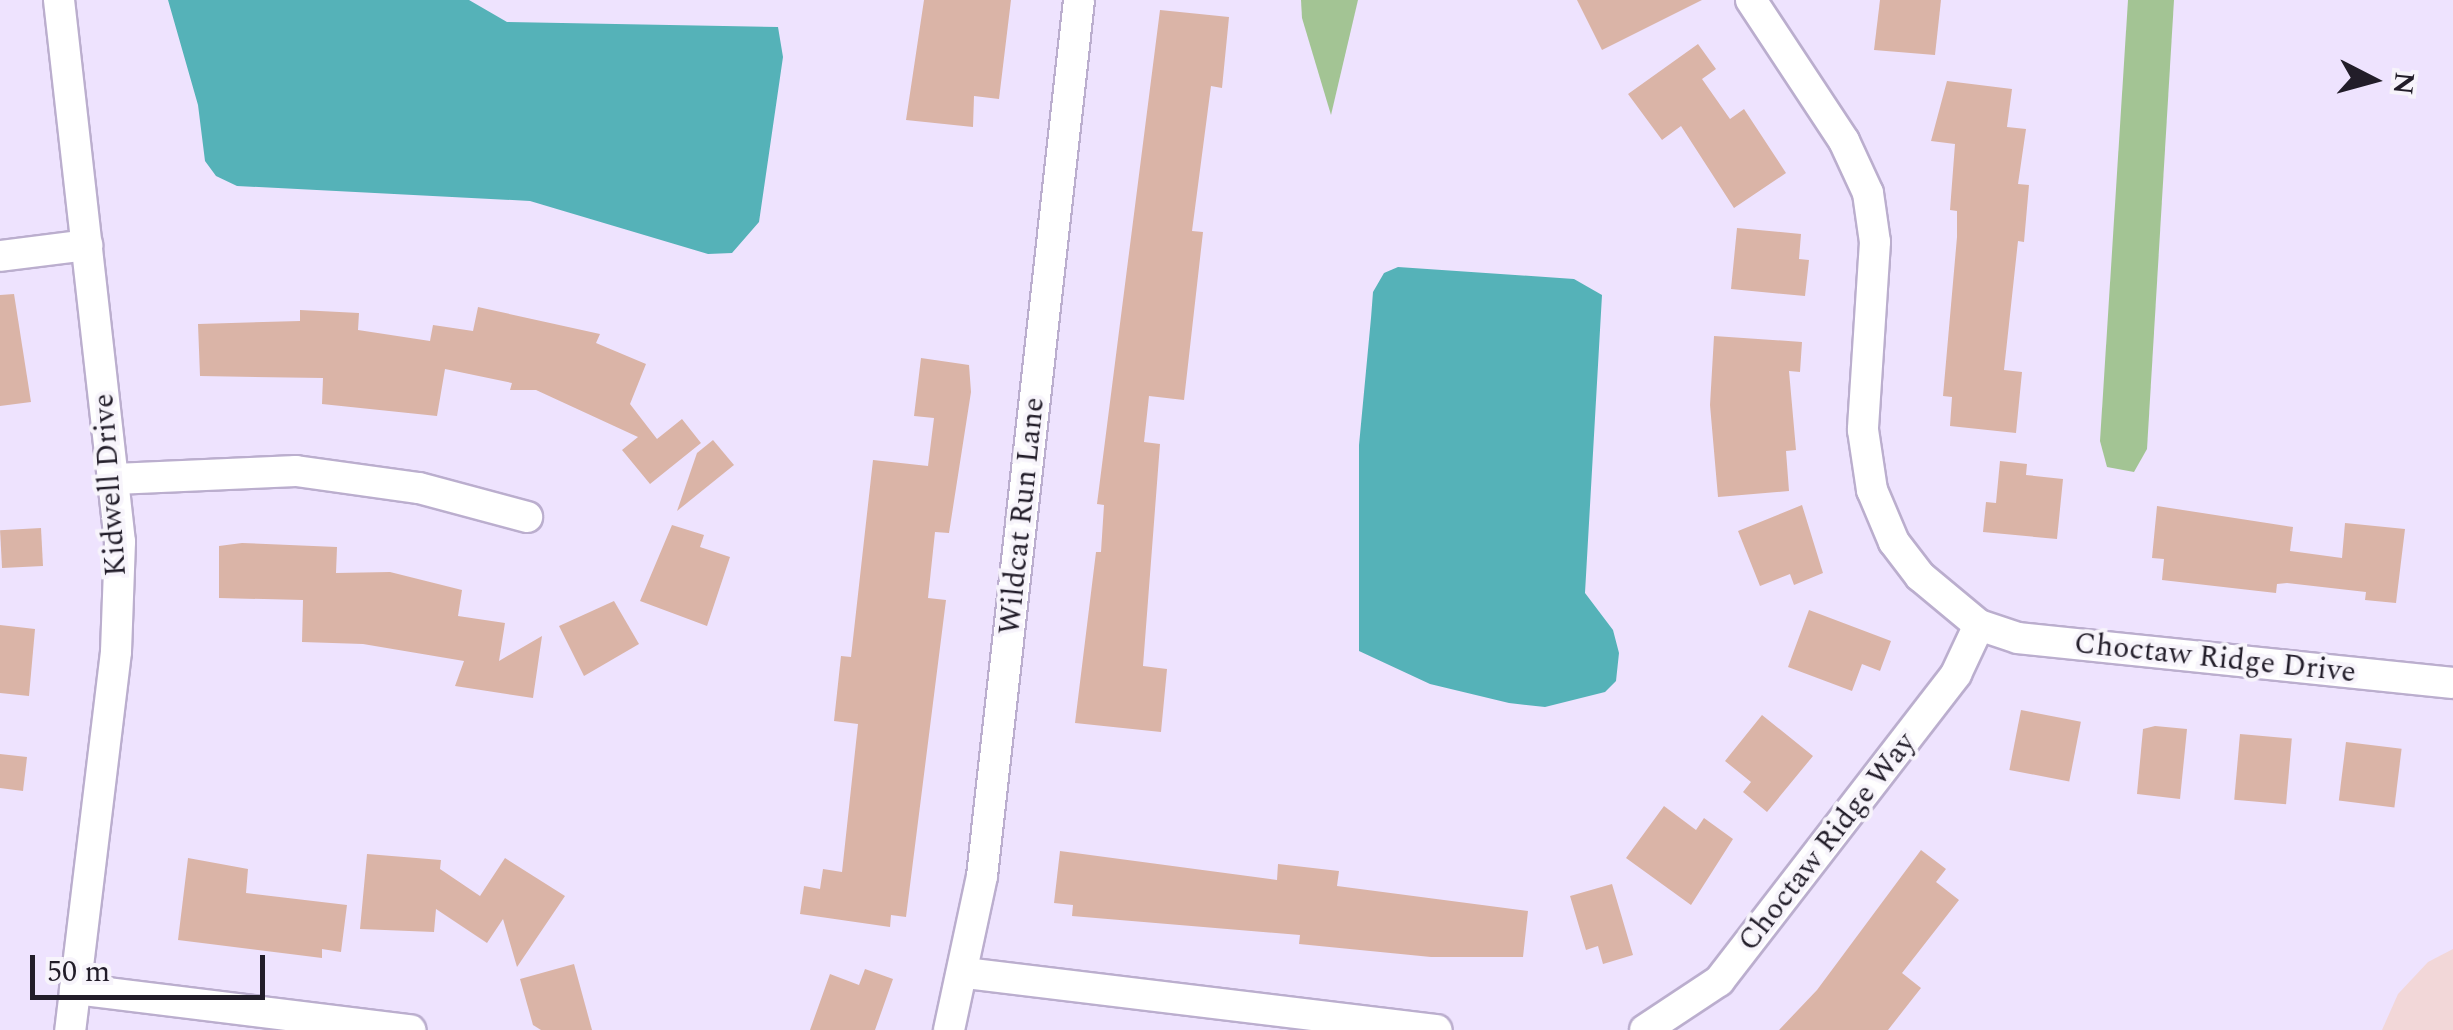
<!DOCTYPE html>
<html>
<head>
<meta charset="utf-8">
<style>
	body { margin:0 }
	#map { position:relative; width:2453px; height:1030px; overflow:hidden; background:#eee3fe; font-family:Spectral,serif }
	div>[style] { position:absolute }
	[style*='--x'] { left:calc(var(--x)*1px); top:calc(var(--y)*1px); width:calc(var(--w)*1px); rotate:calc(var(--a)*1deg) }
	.education>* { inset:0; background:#f2d7d8 }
	.green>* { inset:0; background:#a3c494 }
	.water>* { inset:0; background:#55b2b8 }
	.building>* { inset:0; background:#dab4a7; transform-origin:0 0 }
	.roads { filter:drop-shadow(2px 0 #bbaece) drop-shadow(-2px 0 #bbaece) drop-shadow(0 2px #bbaece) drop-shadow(0 -2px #bbaece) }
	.minor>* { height:30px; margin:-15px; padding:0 15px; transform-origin:15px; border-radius:15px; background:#fff }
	span { translate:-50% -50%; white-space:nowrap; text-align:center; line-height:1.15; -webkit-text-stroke:8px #f7f4fb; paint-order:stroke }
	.street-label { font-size:30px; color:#221d29 }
	.north { position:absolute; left:2323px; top:30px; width:100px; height:100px; -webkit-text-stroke:8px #f7f4fb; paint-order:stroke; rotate:96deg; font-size:28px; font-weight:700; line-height:40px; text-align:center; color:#221d29 }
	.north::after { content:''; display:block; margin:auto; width:35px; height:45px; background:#221d29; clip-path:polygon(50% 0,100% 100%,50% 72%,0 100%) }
	.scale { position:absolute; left:30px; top:955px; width:235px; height:45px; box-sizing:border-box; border:5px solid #221d29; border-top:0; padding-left:12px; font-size:30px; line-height:35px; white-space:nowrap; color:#221d29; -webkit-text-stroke:8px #f7f4fb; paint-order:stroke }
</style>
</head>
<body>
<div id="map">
	<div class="education">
		<div style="clip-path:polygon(2453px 949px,2453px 1030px,2382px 1030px,2398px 994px,2428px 962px)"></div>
	</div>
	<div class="green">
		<div style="clip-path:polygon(1301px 0,1358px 0,1331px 115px,1302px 18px)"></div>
		<div style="clip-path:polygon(2128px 0,2174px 0,2147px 449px,2134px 472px,2107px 467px,2100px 441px)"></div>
	</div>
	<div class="water">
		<div style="clip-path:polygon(168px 0,469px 0,507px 22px,778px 27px,783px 57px,759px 222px,732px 253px,708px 254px,530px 201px,237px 186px,216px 176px,205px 161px,198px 105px)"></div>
		<div style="clip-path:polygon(1398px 267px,1574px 279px,1602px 295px,1585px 593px,1613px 630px,1619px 653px,1616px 681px,1605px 692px,1545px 707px,1509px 703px,1430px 684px,1359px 651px,1359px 445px,1371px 318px,1373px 292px,1384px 273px)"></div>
	</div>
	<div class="building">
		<div style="clip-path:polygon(924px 0,1011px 0,999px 99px,974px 96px,973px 127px,906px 120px)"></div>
		<div style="clip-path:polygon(1577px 0,1702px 0,1602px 50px)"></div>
		<div style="clip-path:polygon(1880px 0,1941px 0,1935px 55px,1874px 50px)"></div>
		<div style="clip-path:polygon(1160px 10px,1229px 17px,1222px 88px,1211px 86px,1192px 231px,1203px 232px,1184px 400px,1149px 396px,1144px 442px,1160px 444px,1143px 666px,1167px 669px,1161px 732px,1075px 723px,1096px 552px,1101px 552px,1104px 505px,1097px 504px)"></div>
		<div style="clip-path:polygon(1698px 44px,1716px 69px,1702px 79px,1730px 119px,1744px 109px,1786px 173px,1734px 208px,1681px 126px,1662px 140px,1628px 94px)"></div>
		<div style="clip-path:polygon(1947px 81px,2012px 89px,2007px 127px,2026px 129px,2018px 184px,2029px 185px,2024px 242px,2018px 241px,2004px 370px,2022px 372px,2016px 433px,1950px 426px,1952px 397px,1943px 396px,1957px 237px,1957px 211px,1950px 210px,1955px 144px,1931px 141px)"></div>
		<div style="clip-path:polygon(1737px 228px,1801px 234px,1799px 259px,1809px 260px,1805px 296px,1731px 289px)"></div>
		<div style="clip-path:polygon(14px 294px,31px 402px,0 406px,0 295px)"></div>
		<div style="clip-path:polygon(478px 307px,600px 334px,596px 343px,646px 364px,630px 404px,657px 439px,682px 419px,701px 443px,650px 484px,622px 450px,638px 437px,536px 390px,510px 390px,512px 383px,445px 369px,437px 416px,322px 404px,323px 378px,200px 376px,198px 324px,300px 321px,300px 310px,359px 313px,358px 330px,430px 341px,433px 325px,473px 331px)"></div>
		<div style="clip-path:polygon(1714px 336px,1802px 342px,1800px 372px,1789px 371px,1796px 450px,1786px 451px,1789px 491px,1718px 497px,1710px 405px)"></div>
		<div style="clip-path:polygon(921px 358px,969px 365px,971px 392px,949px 533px,935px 532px,928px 598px,946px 600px,906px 917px,891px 915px,890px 927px,800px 914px,804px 886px,820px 889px,823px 869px,842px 872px,858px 724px,834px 721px,841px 656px,851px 657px,873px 460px,928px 466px,934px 418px,914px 416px)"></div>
		<div style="clip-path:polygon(713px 440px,734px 465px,677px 511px,697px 453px)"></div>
		<div style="clip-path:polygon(2000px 461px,2027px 464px,2026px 475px,2063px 479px,2057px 539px,1983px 532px,1986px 502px,1996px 503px)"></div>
		<div style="clip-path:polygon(1802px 505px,1823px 573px,1794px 585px,1790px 574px,1760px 586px,1738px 531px)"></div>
		<div style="clip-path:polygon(2157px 506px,2293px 527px,2290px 551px,2342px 558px,2345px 523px,2405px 529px,2396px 603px,2365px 600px,2366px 592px,2287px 583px,2277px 584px,2276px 593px,2162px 580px,2164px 559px,2152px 558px)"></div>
		<div style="clip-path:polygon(672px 525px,704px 535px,700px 547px,730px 557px,707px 626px,640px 601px)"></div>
		<div style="left:41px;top:528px;width:38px;height:41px;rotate:87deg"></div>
		<div style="clip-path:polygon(242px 543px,337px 547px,336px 573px,390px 572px,462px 590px,458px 616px,505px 623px,499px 661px,542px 636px,533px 698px,455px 686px,464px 661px,363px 644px,302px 642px,303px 600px,219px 598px,219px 546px)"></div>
		<div style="clip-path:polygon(614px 601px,639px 644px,584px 676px,559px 626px)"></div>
		<div style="clip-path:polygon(1809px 610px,1891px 641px,1880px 671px,1862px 664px,1852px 691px,1788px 667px)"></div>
		<div style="clip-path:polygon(0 625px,35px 629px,29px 696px,0 693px)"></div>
		<div style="left:2021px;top:710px;width:61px;height:61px;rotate:11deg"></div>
		<div style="clip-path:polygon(1762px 715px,1813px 756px,1767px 812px,1743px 792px,1751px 782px,1725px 761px)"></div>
		<div style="clip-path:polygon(2155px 726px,2187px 729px,2180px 799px,2137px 794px,2143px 729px)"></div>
		<div style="left:2240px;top:734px;width:52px;height:66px;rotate:5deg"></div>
		<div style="left:2346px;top:742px;width:56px;height:59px;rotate:7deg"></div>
		<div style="clip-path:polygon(0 754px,27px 757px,23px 791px,0 788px)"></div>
		<div style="clip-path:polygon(1664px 806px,1696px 830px,1704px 818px,1733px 839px,1691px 905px,1626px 858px)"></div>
		<div style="clip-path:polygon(1921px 850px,1946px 869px,1936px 882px,1959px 900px,1902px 973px,1921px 988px,1888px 1030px,1779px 1030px,1817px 990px)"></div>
		<div style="clip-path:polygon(1060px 851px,1277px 880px,1278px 864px,1339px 871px,1337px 886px,1528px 911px,1523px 957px,1431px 957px,1299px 944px,1300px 935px,1072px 916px,1073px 905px,1054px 903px)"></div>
		<div style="clip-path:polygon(367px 854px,441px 860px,440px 869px,480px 896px,505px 858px,565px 896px,517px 967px,503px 919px,487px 943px,436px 909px,434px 932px,360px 929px)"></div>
		<div style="clip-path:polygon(188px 858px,248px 869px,246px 893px,347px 905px,341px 952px,322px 949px,322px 958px,178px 940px)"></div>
		<div style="clip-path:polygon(1612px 884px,1633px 955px,1603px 964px,1598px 946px,1586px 950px,1570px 896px)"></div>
		<div style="clip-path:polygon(574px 964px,592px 1030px,541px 1030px,533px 1025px,520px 979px)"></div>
		<div style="clip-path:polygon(865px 969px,893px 979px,875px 1030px,810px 1030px,830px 974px,859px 985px)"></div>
	</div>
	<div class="roads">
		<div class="minor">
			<div style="--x:59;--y:0;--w:545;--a:83.58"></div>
			<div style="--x:120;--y:542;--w:110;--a:92.1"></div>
			<div style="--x:116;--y:652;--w:381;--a:96.9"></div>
			<div style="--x:1751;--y:0;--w:169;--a:56.6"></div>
			<div style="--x:1844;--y:141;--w:57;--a:65.2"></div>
			<div style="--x:1868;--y:193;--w:49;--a:81.9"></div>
			<div style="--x:1875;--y:242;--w:188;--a:93.7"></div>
			<div style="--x:1863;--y:430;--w:61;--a:81.5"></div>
			<div style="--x:1872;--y:490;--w:56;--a:67.1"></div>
			<div style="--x:1894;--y:542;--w:43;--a:52.6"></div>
			<div style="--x:1920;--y:576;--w:77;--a:39.7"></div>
			<div style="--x:1979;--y:625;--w:41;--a:18.4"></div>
			<div style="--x:2018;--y:638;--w:437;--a:5.9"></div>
			<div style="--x:0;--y:256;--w:88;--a:-7.2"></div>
			<div style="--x:115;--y:479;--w:181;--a:-2.5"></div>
			<div style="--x:296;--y:471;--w:124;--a:7.9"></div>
			<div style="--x:419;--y:488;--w:112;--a:15"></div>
			<div style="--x:965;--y:973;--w:475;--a:6.9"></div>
			<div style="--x:75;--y:989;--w:338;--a:7"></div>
			<div style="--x:949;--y:1030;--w:157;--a:-77.9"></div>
			<div style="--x:982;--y:876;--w:881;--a:-83.68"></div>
			<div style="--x:1645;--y:1030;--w:89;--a:-33.5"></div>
			<div style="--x:1719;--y:981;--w:388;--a:-52.3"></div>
			<div style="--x:1956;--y:674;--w:54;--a:-64.9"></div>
		</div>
	</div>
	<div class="street-label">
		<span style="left:110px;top:485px;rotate:-94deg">Kidwell Drive</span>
		<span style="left:1022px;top:516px;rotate:-84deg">Wildcat Run Lane</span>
		<span style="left:2215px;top:658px;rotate:6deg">Choctaw Ridge Drive</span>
		<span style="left:1827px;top:842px;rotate:-52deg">Choctaw Ridge Way</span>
	</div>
	<div class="north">N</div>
	<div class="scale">50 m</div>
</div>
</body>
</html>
